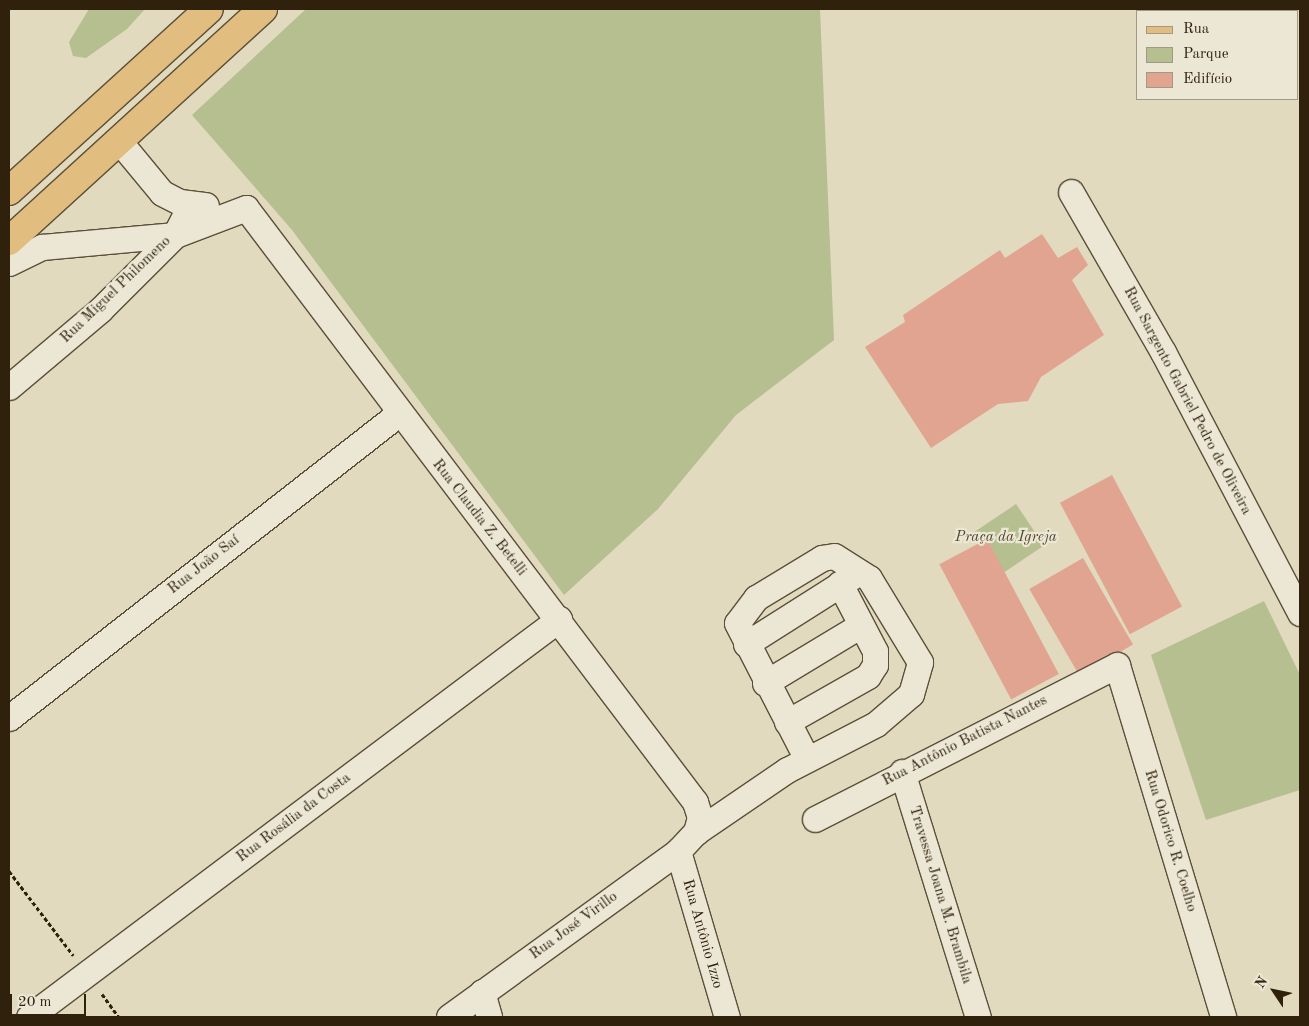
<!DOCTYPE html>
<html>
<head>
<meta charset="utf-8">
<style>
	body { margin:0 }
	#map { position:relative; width:1309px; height:1026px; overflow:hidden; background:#e2dabe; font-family:"Old Standard TT",serif }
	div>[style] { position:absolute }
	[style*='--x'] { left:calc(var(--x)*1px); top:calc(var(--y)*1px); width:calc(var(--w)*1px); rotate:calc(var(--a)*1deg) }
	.green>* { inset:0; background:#b5bf90; transform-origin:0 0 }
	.building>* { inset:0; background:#e1a491; transform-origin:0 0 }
	.path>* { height:3px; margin-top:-1.5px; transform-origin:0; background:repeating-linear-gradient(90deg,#30210d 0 4px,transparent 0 6.5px) }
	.roads { filter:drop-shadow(1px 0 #5c4f39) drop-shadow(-1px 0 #5c4f39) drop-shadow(0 1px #5c4f39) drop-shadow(0 -1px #5c4f39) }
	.minor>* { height:25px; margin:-12.5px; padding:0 12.5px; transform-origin:12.5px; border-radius:12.5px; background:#ece7d5 }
	.major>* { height:28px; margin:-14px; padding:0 14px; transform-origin:14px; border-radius:14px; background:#e1bd7f }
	span { translate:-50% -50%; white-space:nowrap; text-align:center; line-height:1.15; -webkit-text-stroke:4.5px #ece7d5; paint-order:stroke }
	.street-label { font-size:15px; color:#30210d }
	.park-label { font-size:15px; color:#51482e; font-style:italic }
	.frame { position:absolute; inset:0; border:10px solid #30210d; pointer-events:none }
	.legend { position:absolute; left:1136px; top:10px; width:162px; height:90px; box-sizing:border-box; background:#ece7d5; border:1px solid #a19885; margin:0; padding:6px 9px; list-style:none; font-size:15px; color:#30210d }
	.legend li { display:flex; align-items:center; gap:10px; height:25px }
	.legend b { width:25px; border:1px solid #a19885 }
	.north { position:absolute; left:1249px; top:966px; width:50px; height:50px; -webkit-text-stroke:4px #ece7d5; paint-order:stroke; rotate:304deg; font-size:14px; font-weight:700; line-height:20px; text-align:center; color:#30210d }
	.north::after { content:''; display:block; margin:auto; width:18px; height:22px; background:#30210d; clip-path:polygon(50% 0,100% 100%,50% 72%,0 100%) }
	.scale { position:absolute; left:10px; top:994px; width:76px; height:22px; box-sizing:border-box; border:2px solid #30210d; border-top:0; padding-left:6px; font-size:15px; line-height:18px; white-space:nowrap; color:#30210d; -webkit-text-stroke:4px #ece7d5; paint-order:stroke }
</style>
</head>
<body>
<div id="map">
	<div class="green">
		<div style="clip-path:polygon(89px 9px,145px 9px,127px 29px,86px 58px,73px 56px,69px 42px)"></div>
		<div style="clip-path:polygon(306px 9px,820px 9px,834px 340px,736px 415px,658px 509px,564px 595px,292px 230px,192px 115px)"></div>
		<div style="left:1016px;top:504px;width:50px;height:52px;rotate:56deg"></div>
		<div style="clip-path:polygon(1264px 601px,1300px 675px,1300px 790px,1206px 820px,1151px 655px)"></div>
	</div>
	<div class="building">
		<div style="clip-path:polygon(1042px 234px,1058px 258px,1077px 247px,1088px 265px,1072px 280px,1104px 335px,1041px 377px,1028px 401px,998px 404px,931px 448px,865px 347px,905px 322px,903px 315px,1000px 250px,1005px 258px)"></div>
		<div style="left:1112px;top:475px;width:149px;height:59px;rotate:62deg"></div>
		<div style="left:987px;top:539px;width:153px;height:54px;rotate:62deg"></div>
		<div style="left:1083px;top:558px;width:100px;height:62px;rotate:60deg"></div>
	</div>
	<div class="path">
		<div style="--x:9;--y:871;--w:106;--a:52.7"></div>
		<div style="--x:102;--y:994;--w:29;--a:54"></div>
	</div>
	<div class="roads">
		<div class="minor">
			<div style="--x:119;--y:141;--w:67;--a:50.4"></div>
			<div style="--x:162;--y:193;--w:20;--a:27"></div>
			<div style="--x:180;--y:202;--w:26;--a:7"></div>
			<div style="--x:1071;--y:192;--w:185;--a:60.1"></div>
			<div style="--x:1163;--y:352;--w:295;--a:62.3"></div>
			<div style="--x:246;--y:208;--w:745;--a:52.91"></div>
			<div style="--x:695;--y:802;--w:16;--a:72"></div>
			<div style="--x:700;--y:817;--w:16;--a:105"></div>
			<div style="--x:9;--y:263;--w:37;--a:-26"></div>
			<div style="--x:42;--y:247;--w:134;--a:-5.2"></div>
			<div style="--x:175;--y:235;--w:76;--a:-20.8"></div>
			<div style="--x:9;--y:387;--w:119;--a:-40.2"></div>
			<div style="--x:100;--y:310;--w:106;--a:-45"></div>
			<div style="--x:175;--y:235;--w:35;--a:-63"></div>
			<div style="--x:746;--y:644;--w:127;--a:-32.4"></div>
			<div style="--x:765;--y:683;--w:112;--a:-31.1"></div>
			<div style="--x:9;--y:718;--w:495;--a:-38"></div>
			<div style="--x:787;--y:722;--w:93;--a:-29.6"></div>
			<div style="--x:868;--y:676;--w:13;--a:-58"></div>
			<div style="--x:875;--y:665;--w:14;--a:-90"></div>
			<div style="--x:875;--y:651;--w:76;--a:-117.6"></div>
			<div style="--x:902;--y:772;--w:257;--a:72.8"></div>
			<div style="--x:815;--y:819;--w:339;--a:-27"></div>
			<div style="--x:1117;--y:665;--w:368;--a:73.2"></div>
			<div style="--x:678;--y:851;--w:173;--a:73.6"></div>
			<div style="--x:482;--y:992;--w:26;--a:74"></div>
			<div style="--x:29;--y:1017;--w:663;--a:-36.9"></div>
			<div style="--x:449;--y:1017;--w:283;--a:-35.9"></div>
			<div style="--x:678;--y:851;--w:26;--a:-47"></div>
			<div style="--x:696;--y:832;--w:110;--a:-34.3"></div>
			<div style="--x:787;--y:770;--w:100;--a:-27.3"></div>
			<div style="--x:876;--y:724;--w:46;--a:-40.6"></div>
			<div style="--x:911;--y:694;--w:33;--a:-74"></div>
			<div style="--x:920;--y:662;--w:98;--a:-121.3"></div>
			<div style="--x:869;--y:578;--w:41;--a:-147.8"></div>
			<div style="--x:834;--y:556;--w:12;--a:171"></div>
			<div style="--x:822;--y:558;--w:77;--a:148.8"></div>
			<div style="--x:756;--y:598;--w:31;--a:127"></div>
			<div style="--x:737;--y:623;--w:153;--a:62.8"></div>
		</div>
		<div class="major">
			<div style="--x:9;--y:191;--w:270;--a:-42.3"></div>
			<div style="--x:9;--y:241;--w:344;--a:-42.4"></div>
		</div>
	</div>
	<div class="street-label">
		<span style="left:116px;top:290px;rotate:-44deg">Rua Miguel Philomeno</span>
		<span style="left:1187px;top:401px;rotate:62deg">Rua Sargento Gabriel Pedro de Oliveira</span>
		<span style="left:479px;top:518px;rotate:52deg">Rua Claudia Z. Betelli</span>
		<span style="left:204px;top:565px;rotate:-38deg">Rua João Saí</span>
		<span style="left:965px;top:741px;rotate:-27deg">Rua Antônio Batista Nantes</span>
		<span style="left:294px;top:818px;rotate:-37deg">Rua Rosália da Costa</span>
		<span style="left:1170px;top:841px;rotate:73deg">Rua Odorico R. Coelho</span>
		<span style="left:940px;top:895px;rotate:73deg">Travessa Joana M. Brambila</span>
		<span style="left:574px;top:926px;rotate:-36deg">Rua José Virillo</span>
		<span style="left:702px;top:934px;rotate:74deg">Rua Antônio Izzo</span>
	</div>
	<div class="park-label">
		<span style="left:1006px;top:538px">Praça da Igreja</span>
	</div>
	<div class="frame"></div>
	<ul class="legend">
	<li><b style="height:6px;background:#e1bd7f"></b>Rua</li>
	<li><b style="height:14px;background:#b5bf90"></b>Parque</li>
	<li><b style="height:14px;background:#e1a491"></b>Edifício</li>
	</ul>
	<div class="north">N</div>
	<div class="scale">20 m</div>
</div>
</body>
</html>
